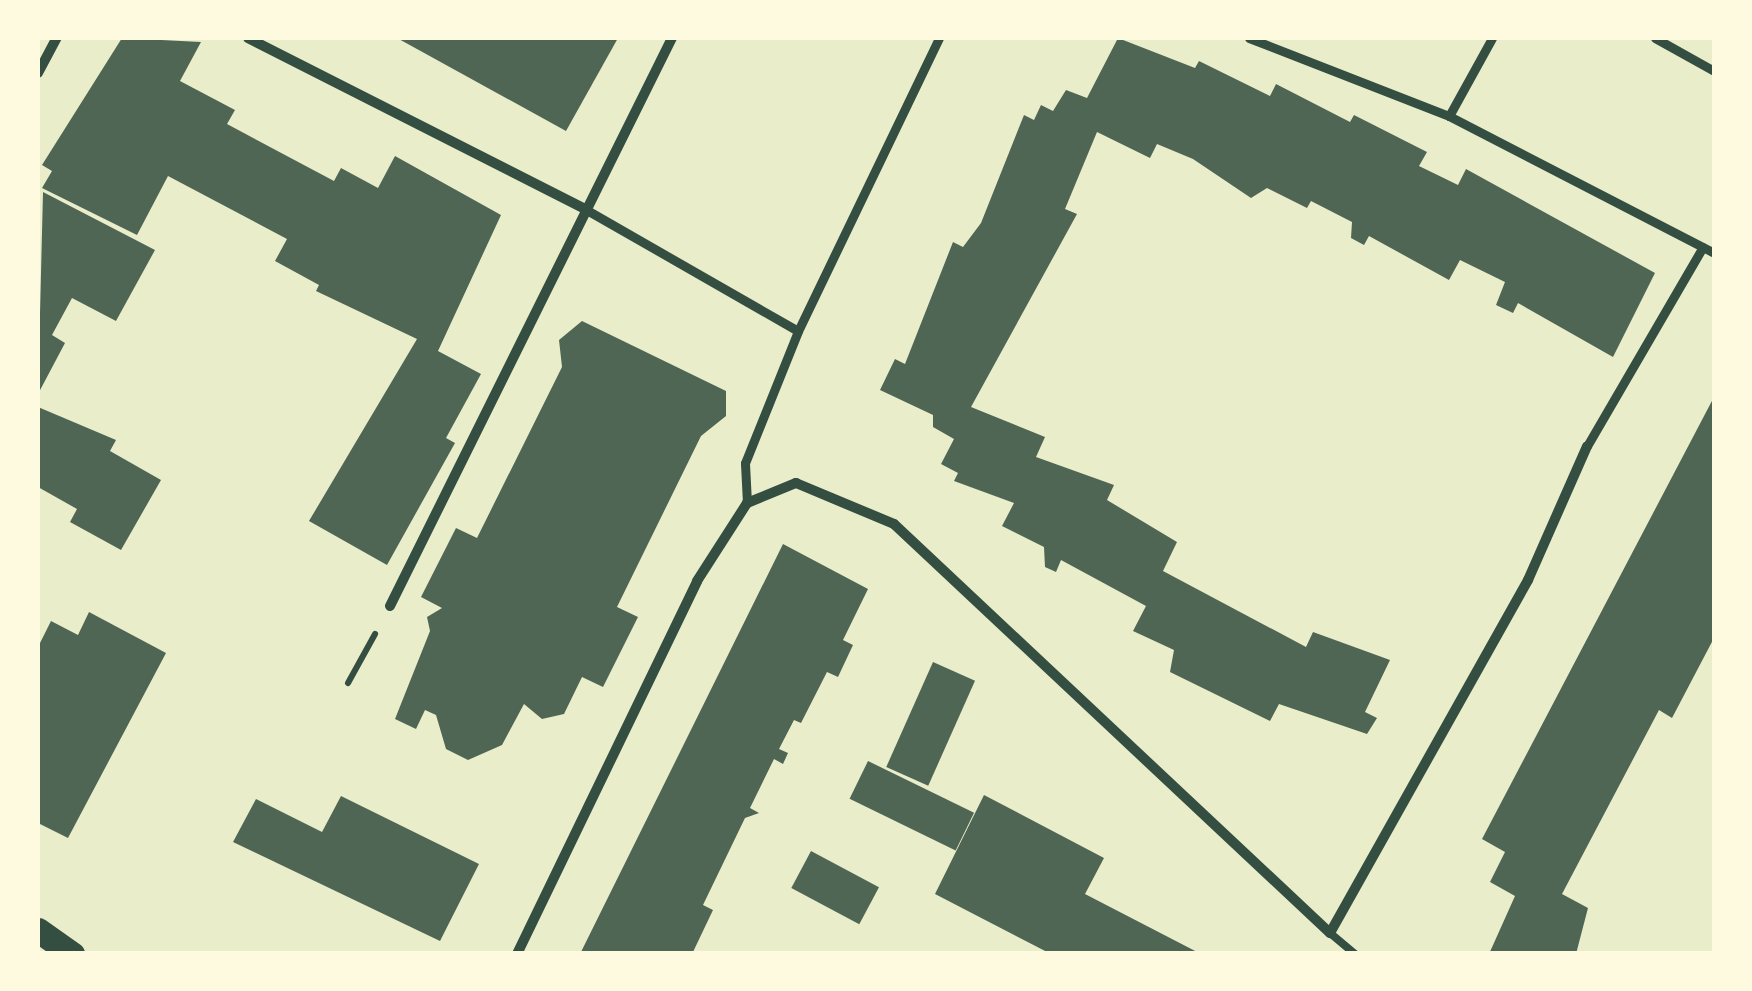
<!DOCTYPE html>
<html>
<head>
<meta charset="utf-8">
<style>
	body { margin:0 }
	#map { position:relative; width:1752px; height:991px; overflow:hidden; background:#e9edc9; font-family:Rubik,sans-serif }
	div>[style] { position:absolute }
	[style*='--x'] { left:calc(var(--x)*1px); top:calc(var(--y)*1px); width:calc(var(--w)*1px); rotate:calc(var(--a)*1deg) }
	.building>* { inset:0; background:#4f6655; transform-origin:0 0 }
	.path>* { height:6px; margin:-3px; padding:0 3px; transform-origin:3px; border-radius:3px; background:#344e41 }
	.service>* { height:8px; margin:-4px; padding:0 4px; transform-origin:4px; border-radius:4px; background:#344e41 }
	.pedestrian>* { height:9px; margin:-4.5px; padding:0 4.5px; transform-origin:4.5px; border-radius:4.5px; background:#344e41 }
	.minor>* { height:10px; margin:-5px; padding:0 5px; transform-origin:5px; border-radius:5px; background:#344e41 }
	.primary>* { height:25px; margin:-12.5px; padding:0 12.5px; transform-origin:12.5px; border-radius:12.5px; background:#344e41 }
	span { translate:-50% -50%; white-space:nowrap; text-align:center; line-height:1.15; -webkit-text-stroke:8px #fefae0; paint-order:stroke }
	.frame { position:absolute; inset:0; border:40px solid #fefae0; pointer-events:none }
</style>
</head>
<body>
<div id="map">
	<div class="building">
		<div style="clip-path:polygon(122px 38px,201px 42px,180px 81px,235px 110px,227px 124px,334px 181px,341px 168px,378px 188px,395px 156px,501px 215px,438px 351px,481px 374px,446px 438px,455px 443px,387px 565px,309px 521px,417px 339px,316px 291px,319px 285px,275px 261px,287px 239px,168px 176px,137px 235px,42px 188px,52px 171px,42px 165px)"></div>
		<div style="clip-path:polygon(397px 38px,618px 38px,566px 131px)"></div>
		<div style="clip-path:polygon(1118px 38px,1195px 68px,1199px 61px,1270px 96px,1276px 84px,1350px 122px,1354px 115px,1427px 152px,1419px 166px,1458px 185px,1466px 169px,1655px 273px,1613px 357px,1518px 303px,1513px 313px,1496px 305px,1505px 282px,1460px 260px,1449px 280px,1369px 236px,1364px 245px,1351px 238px,1352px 222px,1311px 201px,1307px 208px,1267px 188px,1251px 198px,1193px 159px,1157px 144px,1150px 158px,1097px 132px,1065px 209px,1077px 214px,971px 407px,1045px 437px,1036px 457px,1114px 485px,1107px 500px,1177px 542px,1163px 571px,1306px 647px,1313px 632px,1390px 660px,1365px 712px,1377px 718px,1367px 734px,1279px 704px,1270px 721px,1170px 672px,1174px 650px,1133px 631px,1146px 606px,1061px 560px,1056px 572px,1045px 567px,1044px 547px,1002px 526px,1014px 503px,954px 481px,958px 473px,941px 464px,954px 439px,933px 427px,933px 415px,880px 390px,895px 359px,905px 364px,953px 242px,963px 247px,981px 223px,1024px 115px,1034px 120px,1041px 105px,1053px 111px,1066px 90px,1087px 98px)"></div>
		<div style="clip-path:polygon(43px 192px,155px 250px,116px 321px,72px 298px,52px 335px,65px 343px,38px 394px)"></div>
		<div style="clip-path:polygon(582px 321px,726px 391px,726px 416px,701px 436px,617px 607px,638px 617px,603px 687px,582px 677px,564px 714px,542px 719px,524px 704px,502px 745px,468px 760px,446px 749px,436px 715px,425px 710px,416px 729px,395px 719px,430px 631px,427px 617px,442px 608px,421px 597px,456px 528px,477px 538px,562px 367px,559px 340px)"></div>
		<div style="clip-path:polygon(1714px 397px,1714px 638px,1672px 718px,1659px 710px,1562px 894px,1588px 908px,1576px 954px,1489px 954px,1515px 896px,1490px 882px,1505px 852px,1482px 839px)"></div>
		<div style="clip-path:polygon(38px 407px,116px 440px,110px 451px,161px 480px,121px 550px,70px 522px,77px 509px,38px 487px)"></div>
		<div style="clip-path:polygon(783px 544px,868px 589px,843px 640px,853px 645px,838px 677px,827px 672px,801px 723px,794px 720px,779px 749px,788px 753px,783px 764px,774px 759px,750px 808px,759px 813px,745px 818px,703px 905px,713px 910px,693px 952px,580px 954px)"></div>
		<div style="clip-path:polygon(89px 612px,166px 653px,68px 838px,38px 823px,38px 647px,51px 621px,78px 635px)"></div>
		<div style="left:933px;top:662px;width:46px;height:115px;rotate:24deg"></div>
		<div style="left:868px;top:761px;width:118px;height:42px;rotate:26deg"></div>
		<div style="clip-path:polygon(984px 795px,1104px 858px,1085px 894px,1201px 954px,1051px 954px,935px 894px)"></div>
		<div style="clip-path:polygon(341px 796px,479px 864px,440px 941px,233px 842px,256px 799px,322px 832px)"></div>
		<div style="left:811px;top:851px;width:77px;height:42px;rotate:28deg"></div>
	</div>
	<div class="path">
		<div style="--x:348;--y:683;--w:56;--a:-61.1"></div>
	</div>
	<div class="service">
		<div style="--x:1330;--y:933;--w:33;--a:40"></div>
	</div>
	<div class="pedestrian">
		<div style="--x:1249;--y:38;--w:215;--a:21.3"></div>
		<div style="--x:1449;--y:116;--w:298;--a:27.3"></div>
		<div style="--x:1655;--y:38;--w:68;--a:29.2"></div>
		<div style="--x:1449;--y:116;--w:89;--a:-61.1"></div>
		<div style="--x:585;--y:209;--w:245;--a:29.8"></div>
		<div style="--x:1587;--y:446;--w:230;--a:-59.8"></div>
		<div style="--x:747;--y:503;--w:40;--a:-92.9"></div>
		<div style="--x:745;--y:463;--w:142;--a:-68.1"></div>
		<div style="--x:798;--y:331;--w:325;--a:-64.3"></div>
	</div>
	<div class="minor">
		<div style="--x:248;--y:38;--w:378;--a:26.9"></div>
		<div style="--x:38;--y:73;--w:40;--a:-62"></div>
		<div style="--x:390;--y:606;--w:634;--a:-63.6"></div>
		<div style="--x:517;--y:954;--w:414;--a:-64.2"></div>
		<div style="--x:697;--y:581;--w:93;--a:-57.3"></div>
		<div style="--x:747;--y:503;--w:53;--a:-22.2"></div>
		<div style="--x:796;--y:483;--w:106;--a:22.7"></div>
		<div style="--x:894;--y:524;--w:598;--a:43.17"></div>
		<div style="--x:1330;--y:933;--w:405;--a:-60.7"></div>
		<div style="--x:1528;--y:580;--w:146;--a:-66.2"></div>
	</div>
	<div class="primary">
		<div style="--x:38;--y:930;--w:42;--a:35.2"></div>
	</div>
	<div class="frame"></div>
</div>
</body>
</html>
